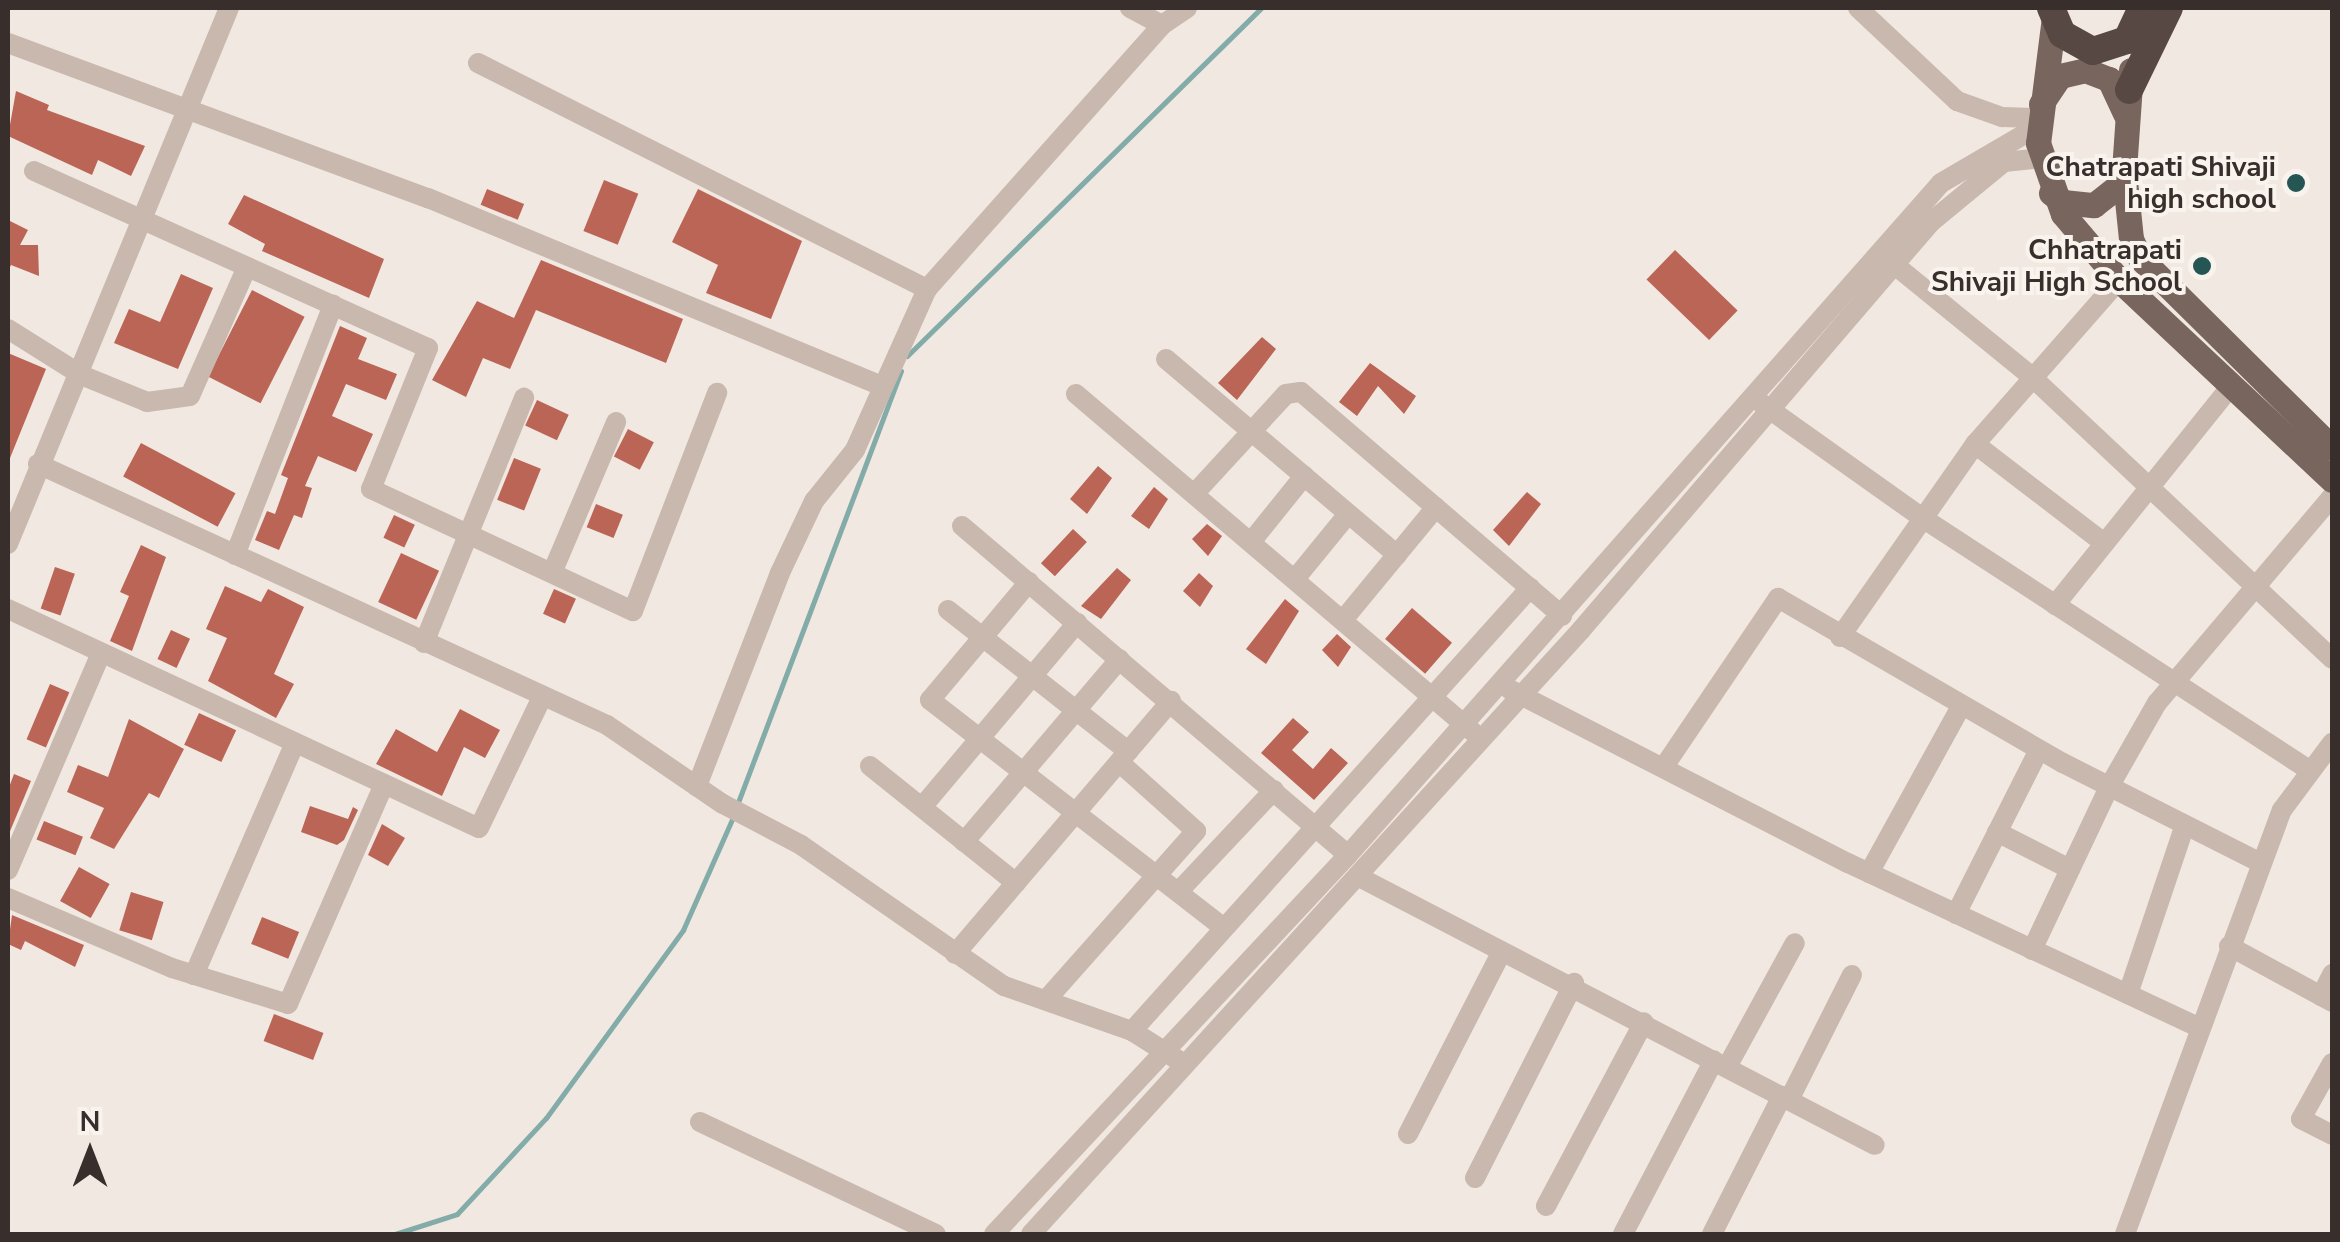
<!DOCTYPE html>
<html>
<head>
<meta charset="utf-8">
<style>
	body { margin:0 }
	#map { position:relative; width:2340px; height:1242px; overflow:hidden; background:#f1e8e1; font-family:"Nunito Sans",sans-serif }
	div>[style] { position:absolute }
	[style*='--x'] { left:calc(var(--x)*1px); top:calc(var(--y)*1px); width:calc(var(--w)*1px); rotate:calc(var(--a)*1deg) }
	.stream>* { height:5px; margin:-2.5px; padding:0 2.5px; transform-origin:2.5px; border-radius:2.5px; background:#83aca9 }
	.building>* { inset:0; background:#ba6556; transform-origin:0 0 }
	.minor>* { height:20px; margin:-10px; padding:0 10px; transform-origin:10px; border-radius:10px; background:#c9b8ae }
	.major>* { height:25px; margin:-12.5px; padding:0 12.5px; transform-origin:12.5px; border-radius:12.5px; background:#78655e }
	.highway>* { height:28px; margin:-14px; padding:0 14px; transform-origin:14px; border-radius:14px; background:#584844 }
	.dots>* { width:28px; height:28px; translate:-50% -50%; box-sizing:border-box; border:5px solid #f9f3ee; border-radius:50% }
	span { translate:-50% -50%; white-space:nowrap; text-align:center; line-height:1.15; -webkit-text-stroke:8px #f9f3ee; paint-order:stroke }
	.poi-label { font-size:28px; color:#382e2c; font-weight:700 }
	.right { translate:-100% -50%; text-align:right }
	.frame { position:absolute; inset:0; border:10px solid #382e2c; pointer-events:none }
	.north { position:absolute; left:40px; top:1102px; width:100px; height:100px; -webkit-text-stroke:8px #f9f3ee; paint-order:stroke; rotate:0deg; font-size:28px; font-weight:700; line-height:40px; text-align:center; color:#382e2c }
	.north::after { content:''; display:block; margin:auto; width:35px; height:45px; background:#382e2c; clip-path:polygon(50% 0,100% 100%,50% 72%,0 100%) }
</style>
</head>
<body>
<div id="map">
	<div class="stream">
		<div style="--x:907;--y:356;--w:496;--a:-44.5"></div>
		<div style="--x:737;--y:805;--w:464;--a:-69.3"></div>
		<div style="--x:395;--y:1234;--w:65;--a:-17.9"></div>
		<div style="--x:457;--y:1214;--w:131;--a:-47.2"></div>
		<div style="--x:546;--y:1118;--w:233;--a:-53.9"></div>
		<div style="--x:683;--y:930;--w:126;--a:-66.1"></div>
	</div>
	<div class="building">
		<div style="clip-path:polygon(16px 91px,49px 105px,47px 110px,145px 146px,131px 176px,98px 160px,92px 175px,8px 136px)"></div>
		<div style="left:604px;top:180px;width:37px;height:55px;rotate:22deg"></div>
		<div style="left:487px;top:189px;width:40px;height:17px;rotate:22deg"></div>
		<div style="clip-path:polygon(698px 189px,802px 241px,771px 319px,706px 293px,718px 265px,672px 242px)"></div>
		<div style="clip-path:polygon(244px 195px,384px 259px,369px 298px,262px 251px,265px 244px,228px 224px)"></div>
		<div style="clip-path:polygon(8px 220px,28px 230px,20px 245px,38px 245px,39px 276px,11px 265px,8px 271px)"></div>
		<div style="left:1675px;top:250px;width:87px;height:41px;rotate:44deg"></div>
		<div style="clip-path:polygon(541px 260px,683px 319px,666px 363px,536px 310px,510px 369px,483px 358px,466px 397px,432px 380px,477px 301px,514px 318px)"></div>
		<div style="clip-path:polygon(181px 274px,213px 288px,178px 369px,114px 343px,129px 309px,160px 322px)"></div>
		<div style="left:252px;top:290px;width:59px;height:97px;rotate:27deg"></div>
		<div style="clip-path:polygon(340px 326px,367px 338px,358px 359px,397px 374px,386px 400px,346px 384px,332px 416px,373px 434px,356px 472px,318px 456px,305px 486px,312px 488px,302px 518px,294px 515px,279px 550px,255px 540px,267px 511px,275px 514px,288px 478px,281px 475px)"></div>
		<div style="clip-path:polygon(1262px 337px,1276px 349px,1237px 400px,1218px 383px)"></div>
		<div style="clip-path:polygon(8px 353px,46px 369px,8px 463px)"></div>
		<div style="clip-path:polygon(1370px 363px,1416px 396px,1404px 414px,1378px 386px,1357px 416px,1339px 402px)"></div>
		<div style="left:537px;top:400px;width:35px;height:28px;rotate:25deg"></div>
		<div style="left:628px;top:429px;width:29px;height:31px;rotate:27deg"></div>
		<div style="left:141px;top:443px;width:107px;height:38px;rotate:28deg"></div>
		<div style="left:514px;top:458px;width:29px;height:45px;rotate:22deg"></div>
		<div style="clip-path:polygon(1098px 466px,1112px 478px,1087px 514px,1070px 499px)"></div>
		<div style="clip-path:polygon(1154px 487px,1168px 499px,1149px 529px,1131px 516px)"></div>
		<div style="clip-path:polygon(1527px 492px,1541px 504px,1509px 546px,1493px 530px)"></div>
		<div style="left:596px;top:504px;width:29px;height:25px;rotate:22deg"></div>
		<div style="left:394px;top:515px;width:23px;height:25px;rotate:25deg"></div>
		<div style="clip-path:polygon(1207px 524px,1222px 536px,1208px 556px,1192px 539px)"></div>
		<div style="left:1073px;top:529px;width:19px;height:47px;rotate:43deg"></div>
		<div style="clip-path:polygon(141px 545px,166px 557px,132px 651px,110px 641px,129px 596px,120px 592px)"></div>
		<div style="left:401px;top:553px;width:42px;height:54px;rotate:25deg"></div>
		<div style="left:55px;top:567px;width:21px;height:44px;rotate:19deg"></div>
		<div style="clip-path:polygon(1117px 568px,1131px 580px,1101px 619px,1081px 606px)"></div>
		<div style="clip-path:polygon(1199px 573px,1213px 586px,1200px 607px,1183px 591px)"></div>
		<div style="clip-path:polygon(225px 586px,261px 602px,268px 589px,304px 607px,274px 674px,294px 684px,276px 718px,208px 681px,227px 638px,206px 629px)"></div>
		<div style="left:554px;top:589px;width:24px;height:27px;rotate:24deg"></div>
		<div style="clip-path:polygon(1285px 599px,1299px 611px,1266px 664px,1246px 649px)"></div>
		<div style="left:1412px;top:608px;width:53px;height:41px;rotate:41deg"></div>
		<div style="left:171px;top:630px;width:21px;height:32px;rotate:25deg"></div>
		<div style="clip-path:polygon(1337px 634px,1351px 647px,1338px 667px,1322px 650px)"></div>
		<div style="left:50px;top:684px;width:21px;height:60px;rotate:23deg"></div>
		<div style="clip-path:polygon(460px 709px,500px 730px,485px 758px,464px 747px,442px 796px,376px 764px,396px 729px,437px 752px)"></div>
		<div style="left:199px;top:713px;width:41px;height:35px;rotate:25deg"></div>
		<div style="clip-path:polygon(1293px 718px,1309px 732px,1292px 750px,1313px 769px,1331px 748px,1348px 763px,1314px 800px,1261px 753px)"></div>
		<div style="clip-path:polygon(129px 719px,184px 749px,159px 798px,149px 793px,114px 849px,90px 838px,104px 808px,67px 792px,78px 765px,108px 777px)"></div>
		<div style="clip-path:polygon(14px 774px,31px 781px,8px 836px,8px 790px)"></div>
		<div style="clip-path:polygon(310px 806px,348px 819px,353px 807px,358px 810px,344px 840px,337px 845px,301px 832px)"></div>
		<div style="left:44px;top:821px;width:42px;height:20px;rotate:22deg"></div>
		<div style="clip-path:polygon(382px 824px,405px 838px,388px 866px,368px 855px)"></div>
		<div style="left:79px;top:867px;width:35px;height:39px;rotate:29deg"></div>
		<div style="left:131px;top:892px;width:34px;height:40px;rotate:17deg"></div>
		<div style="clip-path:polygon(12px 915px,84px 945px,75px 967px,25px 941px,21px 950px,8px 944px)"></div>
		<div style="left:262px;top:917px;width:40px;height:29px;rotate:22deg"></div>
		<div style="left:274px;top:1014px;width:53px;height:29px;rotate:21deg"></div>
	</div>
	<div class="minor">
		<div style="--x:1130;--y:8;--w:36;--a:28"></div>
		<div style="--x:1858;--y:8;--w:136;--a:43.2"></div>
		<div style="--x:1957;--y:101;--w:48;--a:19.6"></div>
		<div style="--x:2002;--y:117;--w:35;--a:2"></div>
		<div style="--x:8;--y:43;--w:448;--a:20.3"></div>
		<div style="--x:428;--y:198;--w:488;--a:22.5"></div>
		<div style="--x:478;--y:63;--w:503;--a:26.72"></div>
		<div style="--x:927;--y:289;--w:176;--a:114.1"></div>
		<div style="--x:855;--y:450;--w:65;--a:128.8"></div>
		<div style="--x:814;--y:501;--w:80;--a:115.3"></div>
		<div style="--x:780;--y:573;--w:229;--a:111.3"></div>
		<div style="--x:34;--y:171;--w:432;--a:24.2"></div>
		<div style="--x:428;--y:348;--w:152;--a:112"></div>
		<div style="--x:371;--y:489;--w:289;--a:25"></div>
		<div style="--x:633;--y:611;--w:234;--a:-68.9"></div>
		<div style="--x:1885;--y:257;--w:190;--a:39.2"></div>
		<div style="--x:2032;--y:377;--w:412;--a:43.2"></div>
		<div style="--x:927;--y:289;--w:353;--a:-48.3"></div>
		<div style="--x:1162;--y:25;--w:30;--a:-34"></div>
		<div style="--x:8;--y:329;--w:86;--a:32.2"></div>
		<div style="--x:81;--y:375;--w:71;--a:22.2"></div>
		<div style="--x:147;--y:402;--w:43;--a:-7.9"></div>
		<div style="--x:190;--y:396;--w:141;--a:-66.2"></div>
		<div style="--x:1166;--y:359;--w:303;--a:40.3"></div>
		<div style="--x:1076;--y:394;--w:521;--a:40.41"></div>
		<div style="--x:1762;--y:404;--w:195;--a:35.4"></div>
		<div style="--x:1921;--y:517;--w:465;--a:33.1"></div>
		<div style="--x:1975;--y:444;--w:163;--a:37.5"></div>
		<div style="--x:38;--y:464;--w:626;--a:24.64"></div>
		<div style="--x:607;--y:725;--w:140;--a:34.3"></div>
		<div style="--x:723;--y:804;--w:88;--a:27.7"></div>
		<div style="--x:801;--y:845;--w:247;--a:34.8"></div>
		<div style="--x:1004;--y:986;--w:136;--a:19.4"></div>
		<div style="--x:1132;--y:1031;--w:54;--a:32.2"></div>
		<div style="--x:1194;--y:494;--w:136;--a:-47.4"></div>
		<div style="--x:1286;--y:394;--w:15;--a:-8"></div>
		<div style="--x:1301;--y:392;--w:344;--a:40.6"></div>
		<div style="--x:962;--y:526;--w:507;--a:40.44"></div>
		<div style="--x:1251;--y:542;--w:85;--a:-51.2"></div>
		<div style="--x:8;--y:544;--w:580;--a:-67.59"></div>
		<div style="--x:235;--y:555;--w:269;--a:-68.6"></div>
		<div style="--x:552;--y:573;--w:164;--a:-67"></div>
		<div style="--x:1295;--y:579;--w:84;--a:-50.8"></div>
		<div style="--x:1029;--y:582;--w:154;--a:130"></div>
		<div style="--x:930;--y:700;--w:371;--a:37.8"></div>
		<div style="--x:2055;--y:605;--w:282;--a:-51.2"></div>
		<div style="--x:8;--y:609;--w:519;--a:24.94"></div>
		<div style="--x:479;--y:828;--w:145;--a:-64.3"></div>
		<div style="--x:948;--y:610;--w:229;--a:38.1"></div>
		<div style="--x:1343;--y:620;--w:146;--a:-50.5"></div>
		<div style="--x:1840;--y:637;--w:236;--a:-55"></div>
		<div style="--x:1975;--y:444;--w:218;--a:-48.7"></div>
		<div style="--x:424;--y:643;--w:265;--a:-67.8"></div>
		<div style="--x:1509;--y:689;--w:381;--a:27.2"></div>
		<div style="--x:1848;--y:863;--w:387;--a:25.1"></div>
		<div style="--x:1665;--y:765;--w:202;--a:-55.9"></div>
		<div style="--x:1778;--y:598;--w:329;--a:30.1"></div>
		<div style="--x:2063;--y:763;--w:222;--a:26.8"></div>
		<div style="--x:870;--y:766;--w:187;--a:38.7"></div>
		<div style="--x:922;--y:807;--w:241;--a:-49.9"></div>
		<div style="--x:1997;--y:832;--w:82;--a:26.9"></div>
		<div style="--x:964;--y:842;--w:240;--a:-49.6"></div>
		<div style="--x:8;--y:870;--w:236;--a:-66.8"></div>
		<div style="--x:1869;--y:873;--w:191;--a:-61.1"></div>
		<div style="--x:1359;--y:877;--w:581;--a:27.45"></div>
		<div style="--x:1178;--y:892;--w:140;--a:-46.7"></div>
		<div style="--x:8;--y:898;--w:178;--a:23.1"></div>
		<div style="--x:172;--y:968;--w:121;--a:17.2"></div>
		<div style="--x:288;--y:1004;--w:240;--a:-66.4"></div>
		<div style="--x:1956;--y:914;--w:184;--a:-63.2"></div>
		<div style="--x:2229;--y:946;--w:117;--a:28.5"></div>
		<div style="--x:2032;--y:950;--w:180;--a:-64.7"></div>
		<div style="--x:2109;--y:787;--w:97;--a:-60.3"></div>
		<div style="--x:2157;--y:703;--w:270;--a:-49.7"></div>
		<div style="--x:955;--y:954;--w:333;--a:-49.5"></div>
		<div style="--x:194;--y:975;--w:253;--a:-66.5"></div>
		<div style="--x:2128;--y:994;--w:178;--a:-71.4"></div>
		<div style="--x:2321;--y:996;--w:25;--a:-63"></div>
		<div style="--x:1046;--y:1000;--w:226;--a:-48.4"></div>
		<div style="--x:1196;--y:831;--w:103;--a:-138.1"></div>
		<div style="--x:1132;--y:1031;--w:596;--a:-48.06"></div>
		<div style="--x:2332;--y:1063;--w:64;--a:119"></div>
		<div style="--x:2301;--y:1119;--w:35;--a:27"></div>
		<div style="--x:1727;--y:1067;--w:141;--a:-61.3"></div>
		<div style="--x:1789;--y:1100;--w:140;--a:-63.3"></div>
		<div style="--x:700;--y:1122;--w:261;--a:25.4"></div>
		<div style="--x:1408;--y:1134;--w:203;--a:-62.8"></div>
		<div style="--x:1475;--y:1178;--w:219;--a:-63.1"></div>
		<div style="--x:1546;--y:1206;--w:208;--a:-62"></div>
		<div style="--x:994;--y:1234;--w:519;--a:-46.95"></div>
		<div style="--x:1348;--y:855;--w:896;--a:-48.57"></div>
		<div style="--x:1941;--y:183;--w:111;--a:-30.3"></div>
		<div style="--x:1031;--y:1234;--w:817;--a:-47.68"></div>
		<div style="--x:1581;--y:630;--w:538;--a:-49.38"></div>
		<div style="--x:1931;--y:222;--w:94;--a:-39.4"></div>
		<div style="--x:2004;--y:162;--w:36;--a:-6"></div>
		<div style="--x:1623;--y:1234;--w:196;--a:-62.4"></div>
		<div style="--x:1712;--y:1234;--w:155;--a:-63.1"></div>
		<div style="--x:2125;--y:1234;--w:452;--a:-69.7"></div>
		<div style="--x:2282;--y:810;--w:84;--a:-53.3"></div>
	</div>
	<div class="major">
		<div style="--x:2054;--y:17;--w:127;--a:97.2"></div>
		<div style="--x:2038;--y:143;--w:75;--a:70.6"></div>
		<div style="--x:2063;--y:214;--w:87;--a:49.7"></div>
		<div style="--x:2119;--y:280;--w:292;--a:43.2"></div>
		<div style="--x:2131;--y:70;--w:101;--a:94"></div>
		<div style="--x:2124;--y:171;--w:68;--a:84.1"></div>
		<div style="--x:2131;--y:239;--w:21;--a:65"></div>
		<div style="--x:2140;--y:258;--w:270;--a:44.7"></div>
		<div style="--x:2041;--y:104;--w:34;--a:-56"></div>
		<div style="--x:2060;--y:76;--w:26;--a:-13"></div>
		<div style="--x:2085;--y:70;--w:26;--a:21"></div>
		<div style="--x:2109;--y:79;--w:38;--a:65"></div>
		<div style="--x:2051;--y:193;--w:15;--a:37"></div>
		<div style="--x:2063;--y:202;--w:31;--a:6"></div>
		<div style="--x:2094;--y:205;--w:31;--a:-38"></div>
		<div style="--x:2118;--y:186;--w:16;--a:-68"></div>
	</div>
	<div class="highway">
		<div style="--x:2051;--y:8;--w:28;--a:67"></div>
		<div style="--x:2062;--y:34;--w:35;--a:29"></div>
		<div style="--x:2093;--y:51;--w:36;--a:-18"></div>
		<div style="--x:2127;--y:40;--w:35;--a:-65"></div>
		<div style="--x:2129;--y:90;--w:91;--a:-64"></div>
	</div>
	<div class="dots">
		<div style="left:2296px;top:183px;background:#255654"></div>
		<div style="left:2202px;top:266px;background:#255654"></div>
	</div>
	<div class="poi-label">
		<span class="right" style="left:2276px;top:183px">Chatrapati Shivaji<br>high school</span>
		<span class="right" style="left:2182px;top:266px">Chhatrapati<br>Shivaji High School</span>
	</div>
	<div class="frame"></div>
	<div class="north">N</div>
</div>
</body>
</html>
